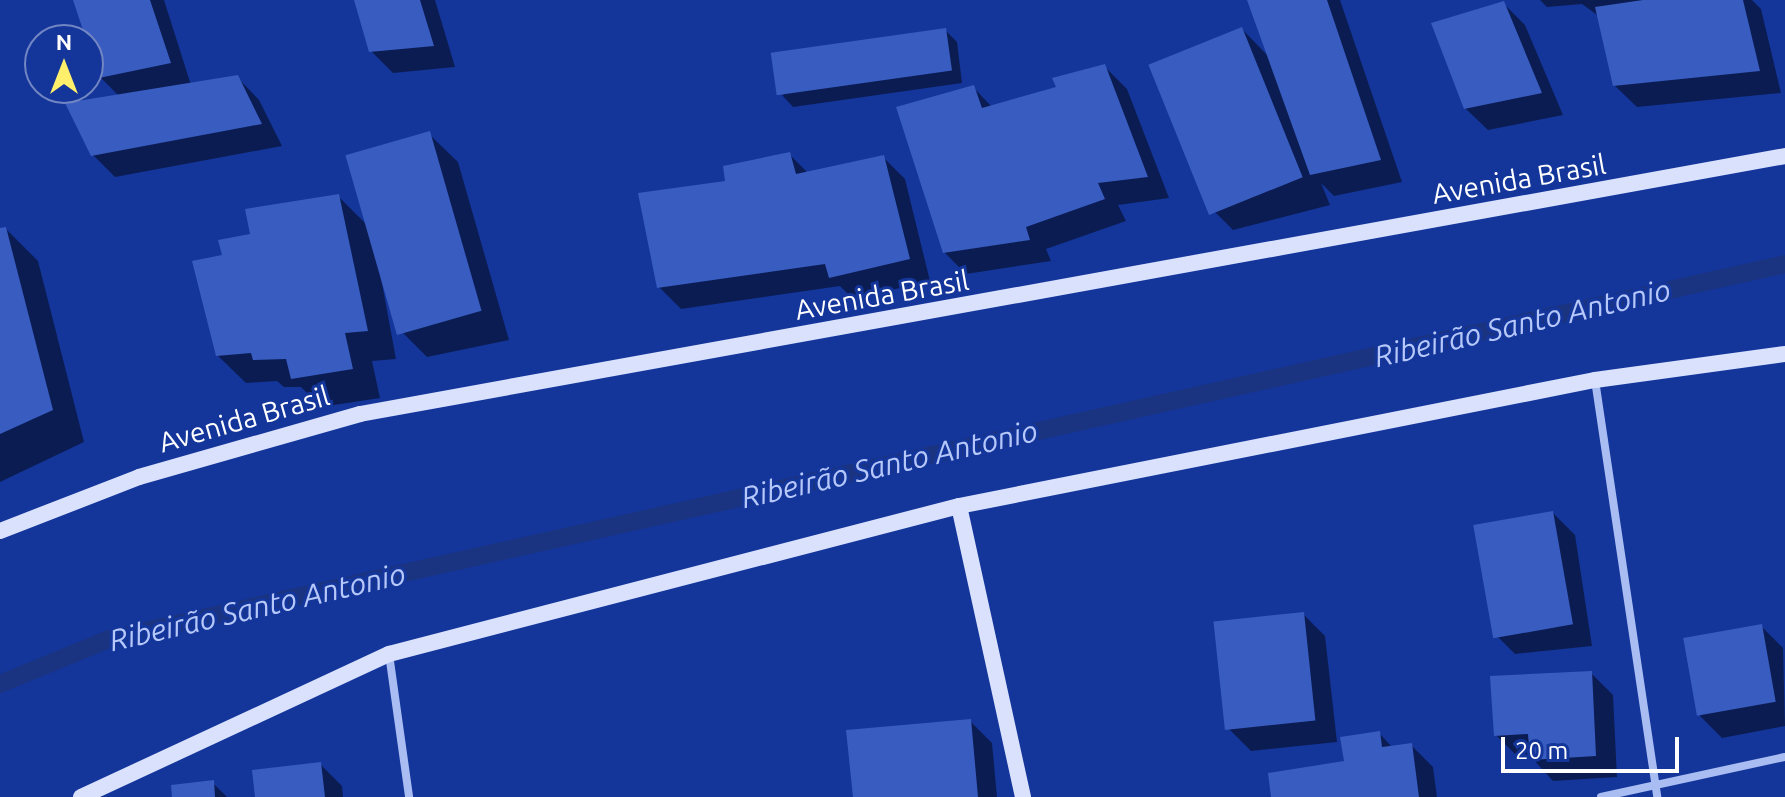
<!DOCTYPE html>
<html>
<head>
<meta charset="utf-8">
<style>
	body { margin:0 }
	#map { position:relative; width:1785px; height:797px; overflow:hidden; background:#14369b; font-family:Ubuntu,sans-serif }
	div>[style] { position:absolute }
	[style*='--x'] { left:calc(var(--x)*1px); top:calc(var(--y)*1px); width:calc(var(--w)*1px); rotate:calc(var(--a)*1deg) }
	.shadow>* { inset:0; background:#0007 }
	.stream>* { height:18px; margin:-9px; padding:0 9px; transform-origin:9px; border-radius:9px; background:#1b3481 }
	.building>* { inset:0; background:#395cc0; transform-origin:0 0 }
	.minor>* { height:8px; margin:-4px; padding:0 4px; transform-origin:4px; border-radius:4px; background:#a9bdf3 }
	.secondary>* { height:16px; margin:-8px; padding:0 8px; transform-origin:8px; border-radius:8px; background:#d9e1fd }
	span { translate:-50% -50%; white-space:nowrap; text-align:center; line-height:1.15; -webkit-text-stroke:6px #14369b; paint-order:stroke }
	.street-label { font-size:28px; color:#fff }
	.water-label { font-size:30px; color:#b6c8f9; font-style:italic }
	.north { position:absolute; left:24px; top:24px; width:80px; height:80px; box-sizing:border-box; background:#14369b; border:2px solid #7286c3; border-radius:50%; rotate:0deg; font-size:22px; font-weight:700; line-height:32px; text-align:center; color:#fff }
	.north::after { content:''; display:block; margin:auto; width:28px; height:36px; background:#ffef6b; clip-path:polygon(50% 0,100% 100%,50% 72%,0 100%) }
	.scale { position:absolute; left:1501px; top:737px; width:178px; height:36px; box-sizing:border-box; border:4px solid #fff; border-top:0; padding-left:10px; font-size:24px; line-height:28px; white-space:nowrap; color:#fff; -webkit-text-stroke:6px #14369b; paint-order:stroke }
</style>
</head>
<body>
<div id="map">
	<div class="shadow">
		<div style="clip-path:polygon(75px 0,164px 0,191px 85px,237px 77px,259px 100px,282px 146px,115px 177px,93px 155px,119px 96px,100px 77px)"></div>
		<div style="clip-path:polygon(356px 0,435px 0,455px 67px,393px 73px,371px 51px)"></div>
		<div style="clip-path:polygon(1249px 0,1340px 0,1402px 182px,1334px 196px,1321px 183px,1330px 205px,1233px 230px,1204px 201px,1242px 29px,1270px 58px)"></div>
		<div style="clip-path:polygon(1540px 0,1752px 0,1761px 9px,1781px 93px,1637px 107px,1614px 85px,1600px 17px,1582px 4px,1547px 7px)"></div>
		<div style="clip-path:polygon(1503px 3px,1525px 25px,1563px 115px,1488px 130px,1465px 108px)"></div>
		<div style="clip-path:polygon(945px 30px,957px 42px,962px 83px,793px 107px,782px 95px)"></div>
		<div style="clip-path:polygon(1105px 67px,1127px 89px,1169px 198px,1118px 205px,1126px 221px,1046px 249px,1051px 261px,966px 274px,944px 252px,973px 87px,992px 107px,1059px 88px)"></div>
		<div style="clip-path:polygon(429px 134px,458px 162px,509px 340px,427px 357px,398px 328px,377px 256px,396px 359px,372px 361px,380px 398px,321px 407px,301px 387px,284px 387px,277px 381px,246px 383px,217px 355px,224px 257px,253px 235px,338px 196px,368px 226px)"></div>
		<div style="clip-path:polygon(789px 154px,808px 173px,883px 157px,905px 179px,930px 281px,853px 299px,840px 286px,681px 309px,659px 287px,727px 183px)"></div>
		<div style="clip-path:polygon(6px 229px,38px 261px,84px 442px,0 482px,0 230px)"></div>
		<div style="clip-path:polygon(1553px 513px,1575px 535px,1592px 646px,1515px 654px,1493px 632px)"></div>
		<div style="clip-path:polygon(1303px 614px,1325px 636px,1337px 742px,1251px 751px,1229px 729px)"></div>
		<div style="clip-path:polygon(1761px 626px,1783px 648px,1785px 726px,1722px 738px,1700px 716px)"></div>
		<div style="clip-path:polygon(1591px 673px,1613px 695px,1617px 777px,1553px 781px,1531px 757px,1518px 757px,1496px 735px)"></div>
		<div style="clip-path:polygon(970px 721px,992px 743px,997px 797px,855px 797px)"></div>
		<div style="clip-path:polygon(1379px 733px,1393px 748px,1411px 745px,1433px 767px,1437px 797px,1274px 797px,1346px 762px)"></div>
		<div style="clip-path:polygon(320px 764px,342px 786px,343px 797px,257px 797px)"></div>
		<div style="clip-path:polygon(213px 783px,227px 797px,174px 797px)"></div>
	</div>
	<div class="stream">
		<div style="--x:0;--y:684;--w:118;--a:-22.4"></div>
		<div style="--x:109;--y:639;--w:1717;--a:-12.61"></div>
	</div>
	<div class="building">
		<div style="clip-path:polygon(73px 0,150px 0,171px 63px,99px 78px)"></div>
		<div style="clip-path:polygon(354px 0,420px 0,434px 46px,369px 52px)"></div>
		<div style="clip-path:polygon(1247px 0,1327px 0,1381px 160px,1310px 175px)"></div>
		<div style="clip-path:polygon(1643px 0,1743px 0,1760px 71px,1613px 86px,1595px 7px)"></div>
		<div style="clip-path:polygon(1504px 1px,1542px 93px,1464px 109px,1431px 23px)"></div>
		<div style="left:1242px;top:27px;width:162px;height:101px;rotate:68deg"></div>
		<div style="left:946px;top:28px;width:43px;height:177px;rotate:82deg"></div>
		<div style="clip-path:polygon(1105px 64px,1148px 177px,1098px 183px,1105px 199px,1026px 227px,1030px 240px,943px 253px,896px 107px,974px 85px,982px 108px,1056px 87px,1052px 78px)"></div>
		<div style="clip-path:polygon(238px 75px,262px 124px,91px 156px,65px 103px)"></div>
		<div style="left:430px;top:131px;width:187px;height:88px;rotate:74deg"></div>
		<div style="clip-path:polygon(790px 152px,796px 174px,884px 155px,910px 259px,829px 278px,825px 264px,657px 288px,638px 193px,725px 181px,723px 166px)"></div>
		<div style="clip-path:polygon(339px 194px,368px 331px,345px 333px,353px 369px,291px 379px,286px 359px,253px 360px,251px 353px,216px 356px,192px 261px,222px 255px,218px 240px,250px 234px,245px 209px)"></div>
		<div style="clip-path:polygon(6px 227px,53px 410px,0 434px,0 228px)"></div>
		<div style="left:1553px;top:511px;width:115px;height:81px;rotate:80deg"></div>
		<div style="left:1304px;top:612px;width:109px;height:91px;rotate:84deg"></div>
		<div style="left:1762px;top:624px;width:79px;height:80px;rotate:80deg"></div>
		<div style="clip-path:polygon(1592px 671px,1596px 756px,1530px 760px,1528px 734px,1494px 736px,1490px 676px)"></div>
		<div style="clip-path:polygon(971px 719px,978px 797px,853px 797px,846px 730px)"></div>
		<div style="clip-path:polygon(1380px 731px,1382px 747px,1412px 743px,1419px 797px,1271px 797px,1268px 773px,1344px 761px,1340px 737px)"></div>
		<div style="clip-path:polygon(321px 762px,325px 797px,255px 797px,252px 770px)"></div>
		<div style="clip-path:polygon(214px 780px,215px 797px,172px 797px,171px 785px)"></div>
	</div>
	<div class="minor">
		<div style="--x:1595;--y:380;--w:422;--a:81.5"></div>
		<div style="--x:389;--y:654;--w:144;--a:82"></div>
		<div style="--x:1601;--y:797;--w:188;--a:-12.3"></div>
	</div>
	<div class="secondary">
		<div style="--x:959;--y:506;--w:298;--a:77.6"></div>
		<div style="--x:0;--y:531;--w:149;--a:-21.2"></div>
		<div style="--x:139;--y:477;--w:230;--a:-15.9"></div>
		<div style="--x:360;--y:414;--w:1448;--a:-10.26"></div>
		<div style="--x:81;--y:797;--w:340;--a:-24.9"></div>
		<div style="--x:389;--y:654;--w:589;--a:-14.56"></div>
		<div style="--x:959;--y:506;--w:648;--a:-11.21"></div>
		<div style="--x:1595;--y:380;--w:192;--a:-7.8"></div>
	</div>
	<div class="street-label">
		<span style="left:1519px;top:179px;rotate:-10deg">Avenida Brasil</span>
		<span style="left:882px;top:295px;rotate:-10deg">Avenida Brasil</span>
		<span style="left:244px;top:419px;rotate:-16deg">Avenida Brasil</span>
	</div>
	<div class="water-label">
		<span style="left:1522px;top:323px;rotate:-13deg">Ribeirão Santo Antonio</span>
		<span style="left:889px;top:464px;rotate:-13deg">Ribeirão Santo Antonio</span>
		<span style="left:257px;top:607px;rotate:-13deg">Ribeirão Santo Antonio</span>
	</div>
	<div class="north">N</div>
	<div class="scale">20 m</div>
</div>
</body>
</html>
